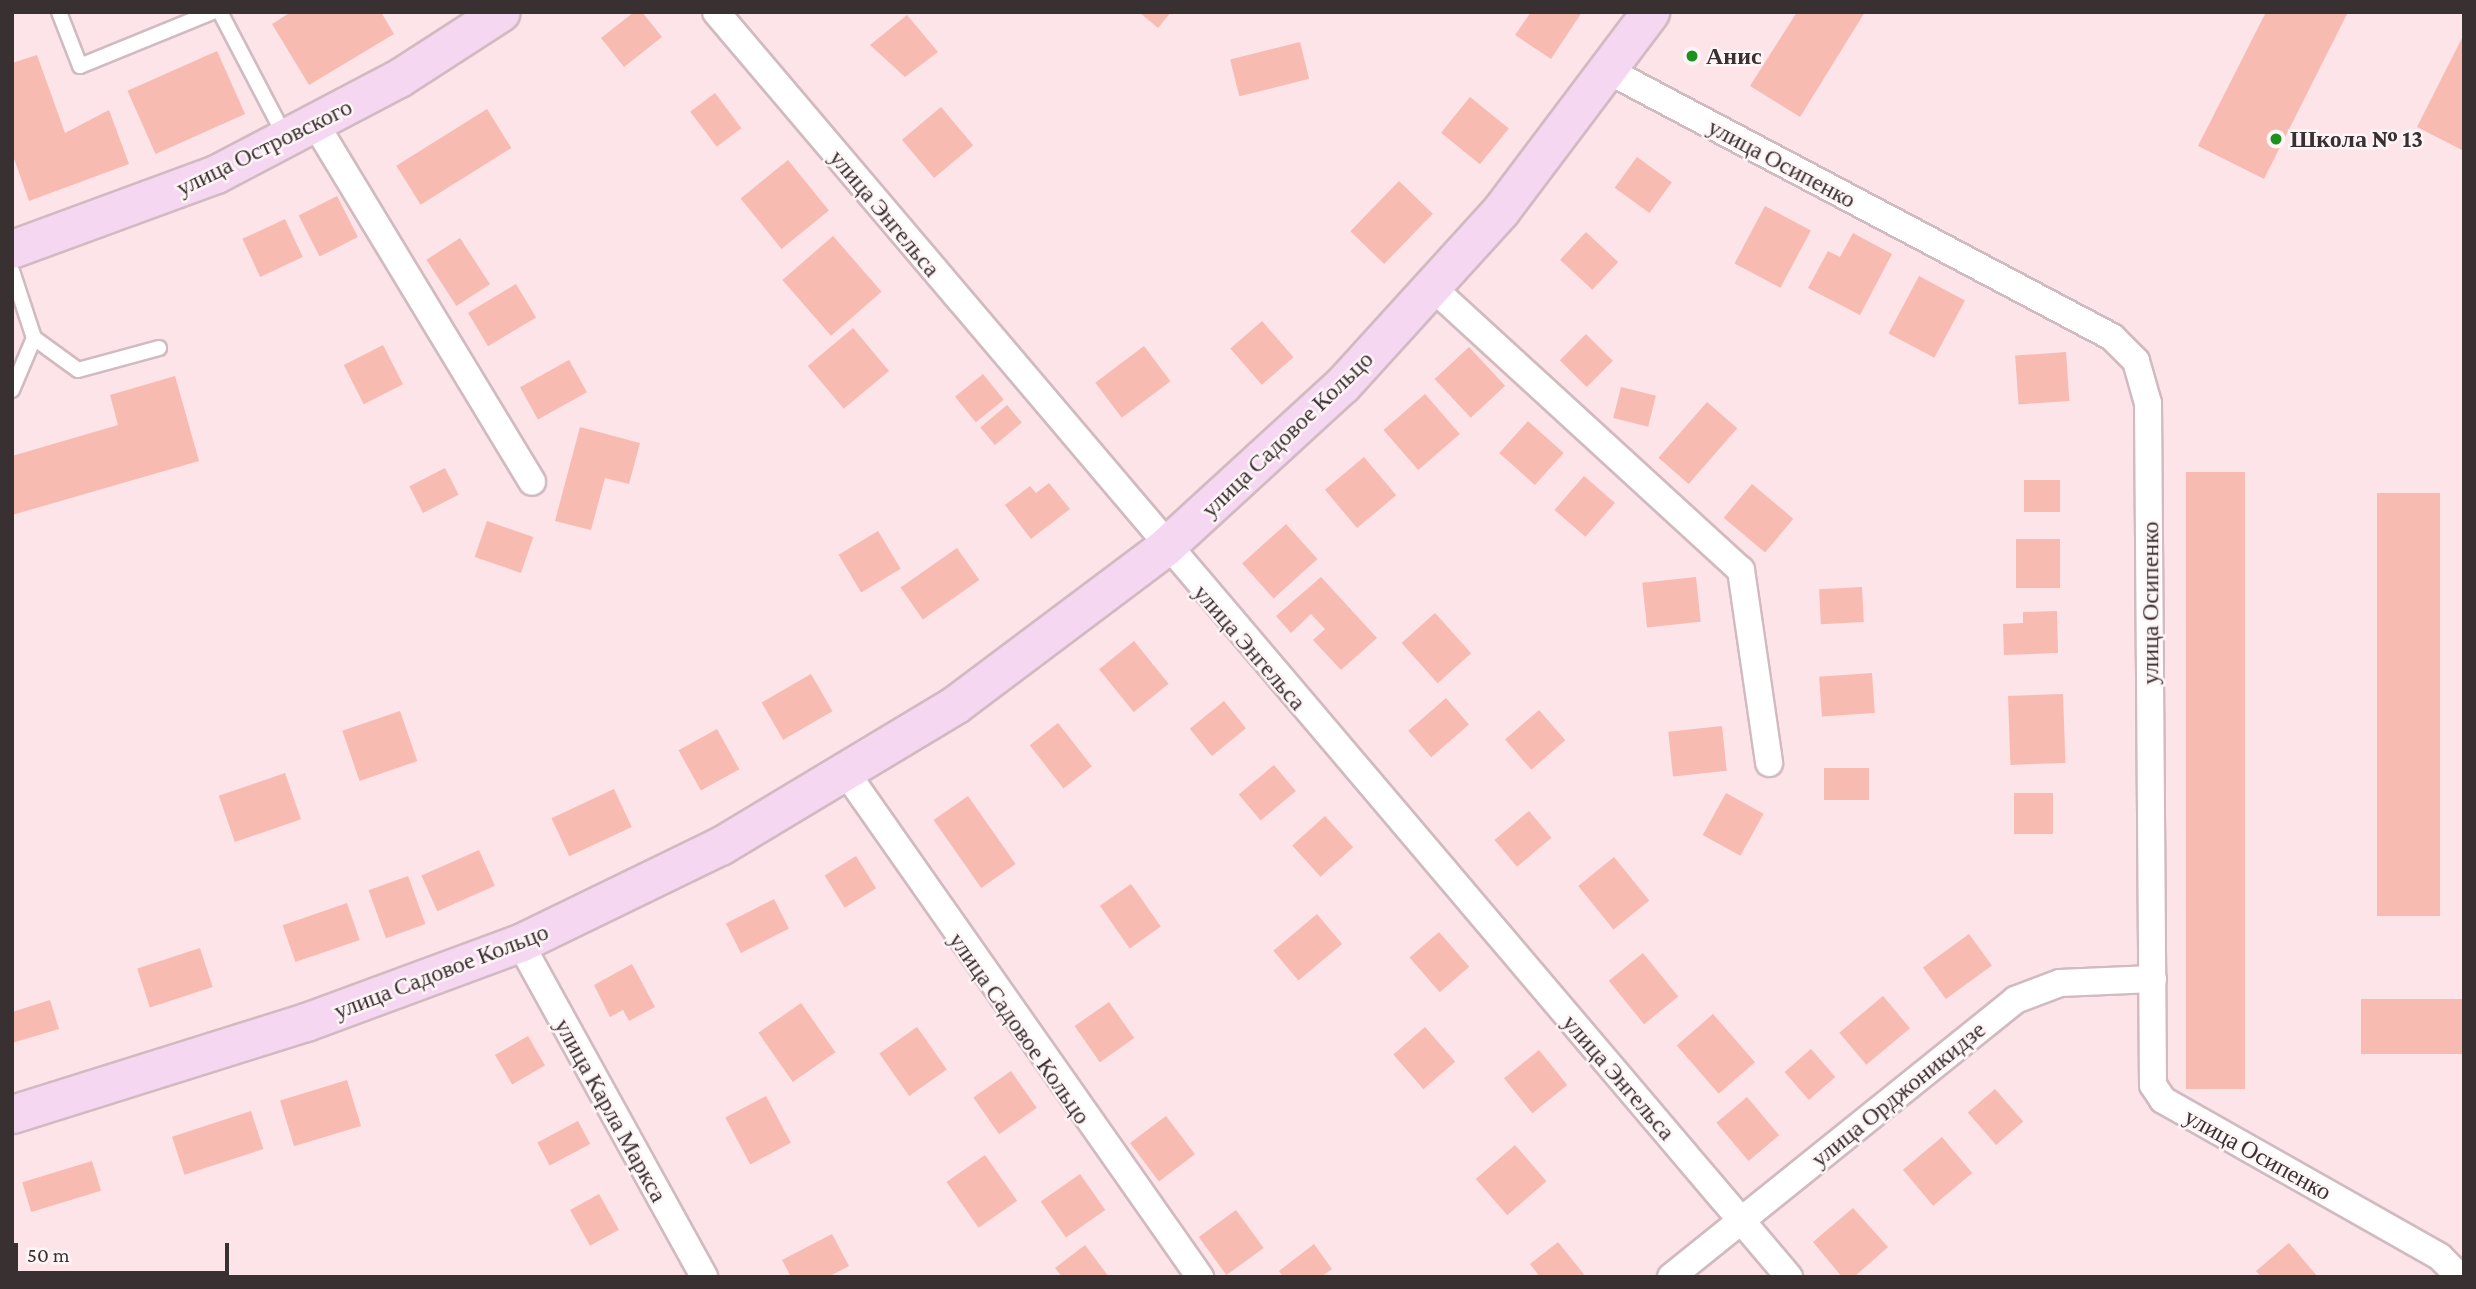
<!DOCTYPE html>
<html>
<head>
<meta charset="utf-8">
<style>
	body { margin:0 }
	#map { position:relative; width:2476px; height:1289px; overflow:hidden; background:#fce4e9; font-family:"Crimson Pro",serif }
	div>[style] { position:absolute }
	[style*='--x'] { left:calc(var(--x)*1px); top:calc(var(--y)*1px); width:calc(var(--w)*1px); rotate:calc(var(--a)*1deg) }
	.building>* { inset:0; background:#f8bbb1; transform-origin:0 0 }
	.roads { filter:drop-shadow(2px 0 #d1bac0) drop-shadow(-2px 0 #d1bac0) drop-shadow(0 2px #d1bac0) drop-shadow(0 -2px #d1bac0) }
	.lane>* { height:14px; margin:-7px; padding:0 7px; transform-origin:7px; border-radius:7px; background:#fff }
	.street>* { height:26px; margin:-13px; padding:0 13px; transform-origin:13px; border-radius:13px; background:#fff }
	.secondary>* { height:37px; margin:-18.5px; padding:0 18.5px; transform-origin:18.5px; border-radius:18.5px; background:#f5d7f1 }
	.dots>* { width:19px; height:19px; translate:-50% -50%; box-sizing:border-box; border:4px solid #fff5f7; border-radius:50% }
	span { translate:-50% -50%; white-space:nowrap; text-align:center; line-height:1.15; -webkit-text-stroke:5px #fff5f7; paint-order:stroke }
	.poi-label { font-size:24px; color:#393032; font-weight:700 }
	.left { translate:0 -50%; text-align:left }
	.street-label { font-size:24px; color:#393032 }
	.frame { position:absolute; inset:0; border:14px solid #393032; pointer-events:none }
	.scale { position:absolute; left:14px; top:1243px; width:215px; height:32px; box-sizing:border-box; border:4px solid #393032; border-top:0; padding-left:9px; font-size:21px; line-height:24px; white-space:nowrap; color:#393032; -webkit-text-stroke:5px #fff5f7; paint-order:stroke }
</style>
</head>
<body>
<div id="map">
	<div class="building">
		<div style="clip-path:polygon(291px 12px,381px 12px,394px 34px,309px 85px,272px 24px)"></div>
		<div style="clip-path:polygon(634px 12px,642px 12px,662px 37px,624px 67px,601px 38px)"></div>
		<div style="clip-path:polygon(1139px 12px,1171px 12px,1158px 28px)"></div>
		<div style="clip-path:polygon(1531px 12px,1582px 12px,1551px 59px,1515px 35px)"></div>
		<div style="clip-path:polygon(1797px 12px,1865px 12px,1800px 117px,1750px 86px)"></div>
		<div style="clip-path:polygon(2266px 12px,2348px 12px,2264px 179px,2198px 146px)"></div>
		<div style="clip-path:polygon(907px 15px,938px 52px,905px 77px,870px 45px)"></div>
		<div style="clip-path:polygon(2464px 34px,2464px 151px,2417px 127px)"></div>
		<div style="left:1300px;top:42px;width:38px;height:72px;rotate:76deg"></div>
		<div style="left:217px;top:51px;width:69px;height:98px;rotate:66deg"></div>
		<div style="clip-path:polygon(37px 55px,65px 133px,109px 110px,129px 164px,29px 201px,12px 153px,12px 63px)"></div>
		<div style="left:715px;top:93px;width:44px;height:31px;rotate:53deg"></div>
		<div style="left:1470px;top:97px;width:50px;height:46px;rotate:39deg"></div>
		<div style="left:941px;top:107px;width:50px;height:51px;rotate:50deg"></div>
		<div style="left:487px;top:109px;width:46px;height:107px;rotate:58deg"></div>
		<div style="left:1637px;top:157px;width:43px;height:38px;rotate:36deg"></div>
		<div style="left:788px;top:160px;width:65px;height:61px;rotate:51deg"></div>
		<div style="left:1399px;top:181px;width:47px;height:70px;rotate:44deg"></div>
		<div style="left:337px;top:196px;width:46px;height:43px;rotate:63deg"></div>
		<div style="left:1765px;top:206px;width:52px;height:65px;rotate:28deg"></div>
		<div style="left:285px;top:219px;width:42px;height:47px;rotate:65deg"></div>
		<div style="left:1586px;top:232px;width:44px;height:38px;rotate:43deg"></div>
		<div style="clip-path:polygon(1853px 233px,1892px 254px,1860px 315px,1808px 288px,1828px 251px,1840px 257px)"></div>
		<div style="left:833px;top:236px;width:74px;height:67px;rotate:49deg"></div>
		<div style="left:460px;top:238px;width:55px;height:40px;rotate:57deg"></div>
		<div style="left:1919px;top:276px;width:52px;height:65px;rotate:28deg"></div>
		<div style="left:516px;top:284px;width:39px;height:56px;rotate:59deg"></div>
		<div style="left:1262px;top:321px;width:48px;height:42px;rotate:49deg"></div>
		<div style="left:853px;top:328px;width:56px;height:59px;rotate:50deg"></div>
		<div style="left:1586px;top:334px;width:38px;height:37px;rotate:45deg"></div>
		<div style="left:383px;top:345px;width:44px;height:44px;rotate:63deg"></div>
		<div style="left:1144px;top:346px;width:44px;height:61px;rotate:53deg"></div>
		<div style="left:1469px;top:347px;width:53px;height:47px;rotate:47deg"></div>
		<div style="left:2066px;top:352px;width:49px;height:51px;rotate:86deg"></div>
		<div style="left:569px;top:360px;width:37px;height:56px;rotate:61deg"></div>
		<div style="left:983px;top:374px;width:33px;height:36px;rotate:51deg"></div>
		<div style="clip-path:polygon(175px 376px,199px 461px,12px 515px,12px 456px,118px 425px,110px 395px)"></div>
		<div style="left:1621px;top:387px;width:36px;height:32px;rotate:14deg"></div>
		<div style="left:1425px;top:394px;width:53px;height:55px;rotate:49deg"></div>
		<div style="left:1707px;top:402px;width:40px;height:74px;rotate:41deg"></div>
		<div style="left:1007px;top:405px;width:23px;height:35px;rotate:50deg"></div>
		<div style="left:1528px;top:421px;width:48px;height:43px;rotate:42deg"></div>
		<div style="clip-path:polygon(580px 427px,640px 443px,629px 484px,605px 478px,591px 530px,555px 521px)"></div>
		<div style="left:1364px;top:457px;width:50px;height:51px;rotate:50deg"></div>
		<div style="left:445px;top:468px;width:30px;height:40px;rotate:63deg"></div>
		<div style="left:2186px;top:472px;width:59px;height:617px"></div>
		<div style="left:1584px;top:476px;width:41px;height:45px;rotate:41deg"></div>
		<div style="left:2024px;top:480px;width:36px;height:32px"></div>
		<div style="clip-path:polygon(1049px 483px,1070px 509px,1031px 539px,1005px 505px,1030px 486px,1036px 493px)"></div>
		<div style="left:1752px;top:484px;width:54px;height:44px;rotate:40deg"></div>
		<div style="left:2377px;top:493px;width:63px;height:423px"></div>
		<div style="left:487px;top:521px;width:49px;height:38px;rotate:19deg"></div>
		<div style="left:1286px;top:524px;width:47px;height:59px;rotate:48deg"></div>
		<div style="left:878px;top:531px;width:44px;height:46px;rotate:59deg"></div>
		<div style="left:2016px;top:539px;width:44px;height:49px"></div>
		<div style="left:957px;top:548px;width:39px;height:69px;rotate:55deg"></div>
		<div style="clip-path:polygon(1321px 577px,1377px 638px,1341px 670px,1313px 640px,1325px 629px,1311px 614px,1291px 633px,1276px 616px)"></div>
		<div style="left:1696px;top:577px;width:45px;height:54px;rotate:84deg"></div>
		<div style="left:1862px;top:587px;width:35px;height:43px;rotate:87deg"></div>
		<div style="clip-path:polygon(2057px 611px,2058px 653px,2004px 655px,2003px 624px,2023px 623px,2023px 612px)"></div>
		<div style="left:1435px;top:613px;width:54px;height:45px;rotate:48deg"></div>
		<div style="left:1134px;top:641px;width:55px;height:45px;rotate:51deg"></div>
		<div style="left:1872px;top:673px;width:40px;height:53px;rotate:86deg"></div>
		<div style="left:811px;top:674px;width:43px;height:57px;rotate:60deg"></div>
		<div style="left:2063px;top:694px;width:69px;height:55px;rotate:88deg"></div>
		<div style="left:1446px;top:698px;width:35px;height:50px;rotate:49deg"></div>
		<div style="left:1224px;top:701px;width:35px;height:44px;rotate:51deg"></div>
		<div style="left:1539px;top:710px;width:40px;height:45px;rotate:49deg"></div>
		<div style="left:400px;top:711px;width:53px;height:61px;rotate:71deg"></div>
		<div style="left:1058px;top:723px;width:55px;height:36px;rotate:52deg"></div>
		<div style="left:1722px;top:726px;width:45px;height:54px;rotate:84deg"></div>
		<div style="left:717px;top:729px;width:46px;height:44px;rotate:61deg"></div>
		<div style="left:1274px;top:765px;width:34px;height:46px;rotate:50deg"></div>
		<div style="left:1869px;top:768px;width:32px;height:45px;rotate:90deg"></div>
		<div style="left:285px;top:773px;width:49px;height:70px;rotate:71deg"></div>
		<div style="left:614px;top:789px;width:42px;height:69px;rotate:65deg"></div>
		<div style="left:1726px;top:793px;width:43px;height:48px;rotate:29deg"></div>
		<div style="left:2014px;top:793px;width:39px;height:41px"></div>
		<div style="left:968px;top:796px;width:83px;height:42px;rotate:55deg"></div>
		<div style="left:1529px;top:811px;width:35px;height:45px;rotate:50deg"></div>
		<div style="left:1325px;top:816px;width:42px;height:44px;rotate:48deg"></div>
		<div style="left:479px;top:850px;width:39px;height:63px;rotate:66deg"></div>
		<div style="left:856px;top:856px;width:38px;height:37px;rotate:58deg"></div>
		<div style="left:1614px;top:857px;width:56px;height:46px;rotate:51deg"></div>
		<div style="left:408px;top:876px;width:51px;height:42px;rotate:70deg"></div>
		<div style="left:1131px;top:884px;width:52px;height:38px;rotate:55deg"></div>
		<div style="left:774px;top:899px;width:33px;height:54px;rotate:63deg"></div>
		<div style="left:347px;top:903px;width:39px;height:68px;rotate:71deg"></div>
		<div style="left:1317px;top:914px;width:39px;height:57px;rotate:50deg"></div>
		<div style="left:1439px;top:932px;width:46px;height:39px;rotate:49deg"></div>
		<div style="left:1969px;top:934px;width:39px;height:57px;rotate:54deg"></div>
		<div style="left:200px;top:948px;width:41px;height:66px;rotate:72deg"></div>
		<div style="left:1643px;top:953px;width:56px;height:44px;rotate:51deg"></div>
		<div style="clip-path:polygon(632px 964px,655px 1007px,629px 1021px,623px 1010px,610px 1017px,594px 985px)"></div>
		<div style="left:1883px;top:996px;width:42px;height:57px;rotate:50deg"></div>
		<div style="left:2464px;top:999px;width:55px;height:103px;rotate:90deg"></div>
		<div style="clip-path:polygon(50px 1000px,59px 1029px,12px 1043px,12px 1012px)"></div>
		<div style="left:1109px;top:1002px;width:44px;height:42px;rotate:55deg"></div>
		<div style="left:801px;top:1003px;width:60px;height:52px;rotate:55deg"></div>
		<div style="left:1713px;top:1014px;width:64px;height:48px;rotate:49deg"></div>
		<div style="left:917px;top:1027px;width:52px;height:46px;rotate:55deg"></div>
		<div style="left:1425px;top:1027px;width:46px;height:42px;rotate:49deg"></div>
		<div style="left:528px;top:1036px;width:34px;height:38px;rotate:60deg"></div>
		<div style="left:1811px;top:1049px;width:37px;height:35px;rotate:49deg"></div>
		<div style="left:1539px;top:1050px;width:45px;height:45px;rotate:51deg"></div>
		<div style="left:1011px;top:1071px;width:45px;height:46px;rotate:55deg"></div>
		<div style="left:347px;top:1080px;width:48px;height:70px;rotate:73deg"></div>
		<div style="left:1995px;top:1089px;width:43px;height:36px;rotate:49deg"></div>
		<div style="left:766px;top:1096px;width:53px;height:46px;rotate:62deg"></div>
		<div style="left:1747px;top:1097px;width:50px;height:40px;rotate:50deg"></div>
		<div style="left:251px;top:1111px;width:40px;height:83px;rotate:72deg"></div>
		<div style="left:1166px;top:1116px;width:48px;height:45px;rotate:53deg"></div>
		<div style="left:578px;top:1121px;width:26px;height:46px;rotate:62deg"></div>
		<div style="left:1942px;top:1137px;width:47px;height:51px;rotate:50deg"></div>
		<div style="left:1515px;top:1145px;width:48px;height:52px;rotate:49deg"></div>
		<div style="left:985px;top:1155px;width:56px;height:47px;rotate:55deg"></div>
		<div style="left:92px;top:1161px;width:31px;height:73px;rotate:73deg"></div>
		<div style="left:1080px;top:1174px;width:44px;height:48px;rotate:55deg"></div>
		<div style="left:599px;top:1194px;width:41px;height:33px;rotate:61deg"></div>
		<div style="clip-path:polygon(1853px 1208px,1888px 1247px,1854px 1277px,1842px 1277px,1813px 1242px)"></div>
		<div style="left:1236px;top:1210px;width:47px;height:46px;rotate:54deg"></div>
		<div style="clip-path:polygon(832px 1234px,849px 1266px,828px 1277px,791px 1277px,782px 1260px)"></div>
		<div style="clip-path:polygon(1558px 1242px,1586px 1277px,1540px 1277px,1530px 1264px)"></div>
		<div style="clip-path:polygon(2289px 1243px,2318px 1277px,2261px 1277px,2256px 1271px)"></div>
		<div style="clip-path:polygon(1314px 1244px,1332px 1269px,1321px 1277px,1283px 1277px,1279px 1271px)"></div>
		<div style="clip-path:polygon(1085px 1245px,1109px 1277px,1062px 1277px,1055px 1268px)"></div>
	</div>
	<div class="roads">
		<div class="lane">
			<div style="--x:59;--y:12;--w:58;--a:68.7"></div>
			<div style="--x:80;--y:66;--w:143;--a:-22.2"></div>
			<div style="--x:220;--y:12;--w:142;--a:62.4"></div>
			<div style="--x:12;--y:271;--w:71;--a:71.8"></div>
			<div style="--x:12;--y:390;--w:56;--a:-67.1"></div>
			<div style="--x:34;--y:338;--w:54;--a:36"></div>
			<div style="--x:78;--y:370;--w:84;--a:-15.2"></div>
		</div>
		<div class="street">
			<div style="--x:716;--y:12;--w:1659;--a:49.69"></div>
			<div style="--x:1609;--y:71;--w:569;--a:27.87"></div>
			<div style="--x:2112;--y:337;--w:34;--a:45"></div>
			<div style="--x:2136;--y:361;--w:44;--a:74.1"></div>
			<div style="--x:2148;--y:403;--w:682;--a:89.58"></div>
			<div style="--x:2153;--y:1085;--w:18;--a:56"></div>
			<div style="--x:2163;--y:1100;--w:318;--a:29.5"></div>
			<div style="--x:2440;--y:1257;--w:28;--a:45"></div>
			<div style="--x:316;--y:125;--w:417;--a:58.8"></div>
			<div style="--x:1434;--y:289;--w:416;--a:42.5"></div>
			<div style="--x:1741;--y:570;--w:195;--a:81.7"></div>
			<div style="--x:847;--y:774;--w:615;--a:54.94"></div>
			<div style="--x:520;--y:943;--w:381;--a:61.1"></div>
			<div style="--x:1671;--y:1277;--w:442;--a:-38.8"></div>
			<div style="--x:2015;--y:1000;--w:48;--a:-20.7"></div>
			<div style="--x:2060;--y:983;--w:93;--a:-2.5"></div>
		</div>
		<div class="secondary">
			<div style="--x:12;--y:249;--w:217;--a:-20.2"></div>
			<div style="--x:216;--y:174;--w:207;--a:-27.7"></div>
			<div style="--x:399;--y:78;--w:121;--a:-32.9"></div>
			<div style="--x:12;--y:1114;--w:308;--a:-17.4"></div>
			<div style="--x:306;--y:1022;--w:228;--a:-20.3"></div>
			<div style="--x:520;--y:943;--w:222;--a:-25.9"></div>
			<div style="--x:720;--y:846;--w:275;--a:-31"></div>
			<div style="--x:956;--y:704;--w:261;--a:-36.9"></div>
			<div style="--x:1165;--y:547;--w:240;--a:-42.5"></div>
			<div style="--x:1342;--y:385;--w:236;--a:-47.7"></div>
			<div style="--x:1501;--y:210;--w:248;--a:-53"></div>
		</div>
	</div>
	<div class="dots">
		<div style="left:1692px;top:56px;background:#1c921e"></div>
		<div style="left:2276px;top:139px;background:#1c921e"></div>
	</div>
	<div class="poi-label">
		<span class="left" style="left:1706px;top:56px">Анис</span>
		<span class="left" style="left:2290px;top:139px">Школа № 13</span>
	</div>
	<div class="street-label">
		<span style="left:264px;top:147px;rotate:-26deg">улица Островского</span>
		<span style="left:1782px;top:163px;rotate:28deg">улица Осипенко</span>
		<span style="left:885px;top:213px;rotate:50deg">улица Энгельса</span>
		<span style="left:1287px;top:434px;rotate:-44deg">улица Садовое Кольцо</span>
		<span style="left:2150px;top:603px;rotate:-90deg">улица Осипенко</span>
		<span style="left:1250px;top:647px;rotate:49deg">улица Энгельса</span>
		<span style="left:441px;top:971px;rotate:-21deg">улица Садовое Кольцо</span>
		<span style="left:1020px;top:1028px;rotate:55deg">улица Садовое Кольцо</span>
		<span style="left:1619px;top:1077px;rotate:49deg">улица Энгельса</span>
		<span style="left:1898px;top:1094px;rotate:-39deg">улица Орджоникидзе</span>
		<span style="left:611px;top:1110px;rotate:61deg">улица Карла Маркса</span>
		<span style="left:2258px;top:1154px;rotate:29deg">улица Осипенко</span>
	</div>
	<div class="frame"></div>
	<div class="scale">50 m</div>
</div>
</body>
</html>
